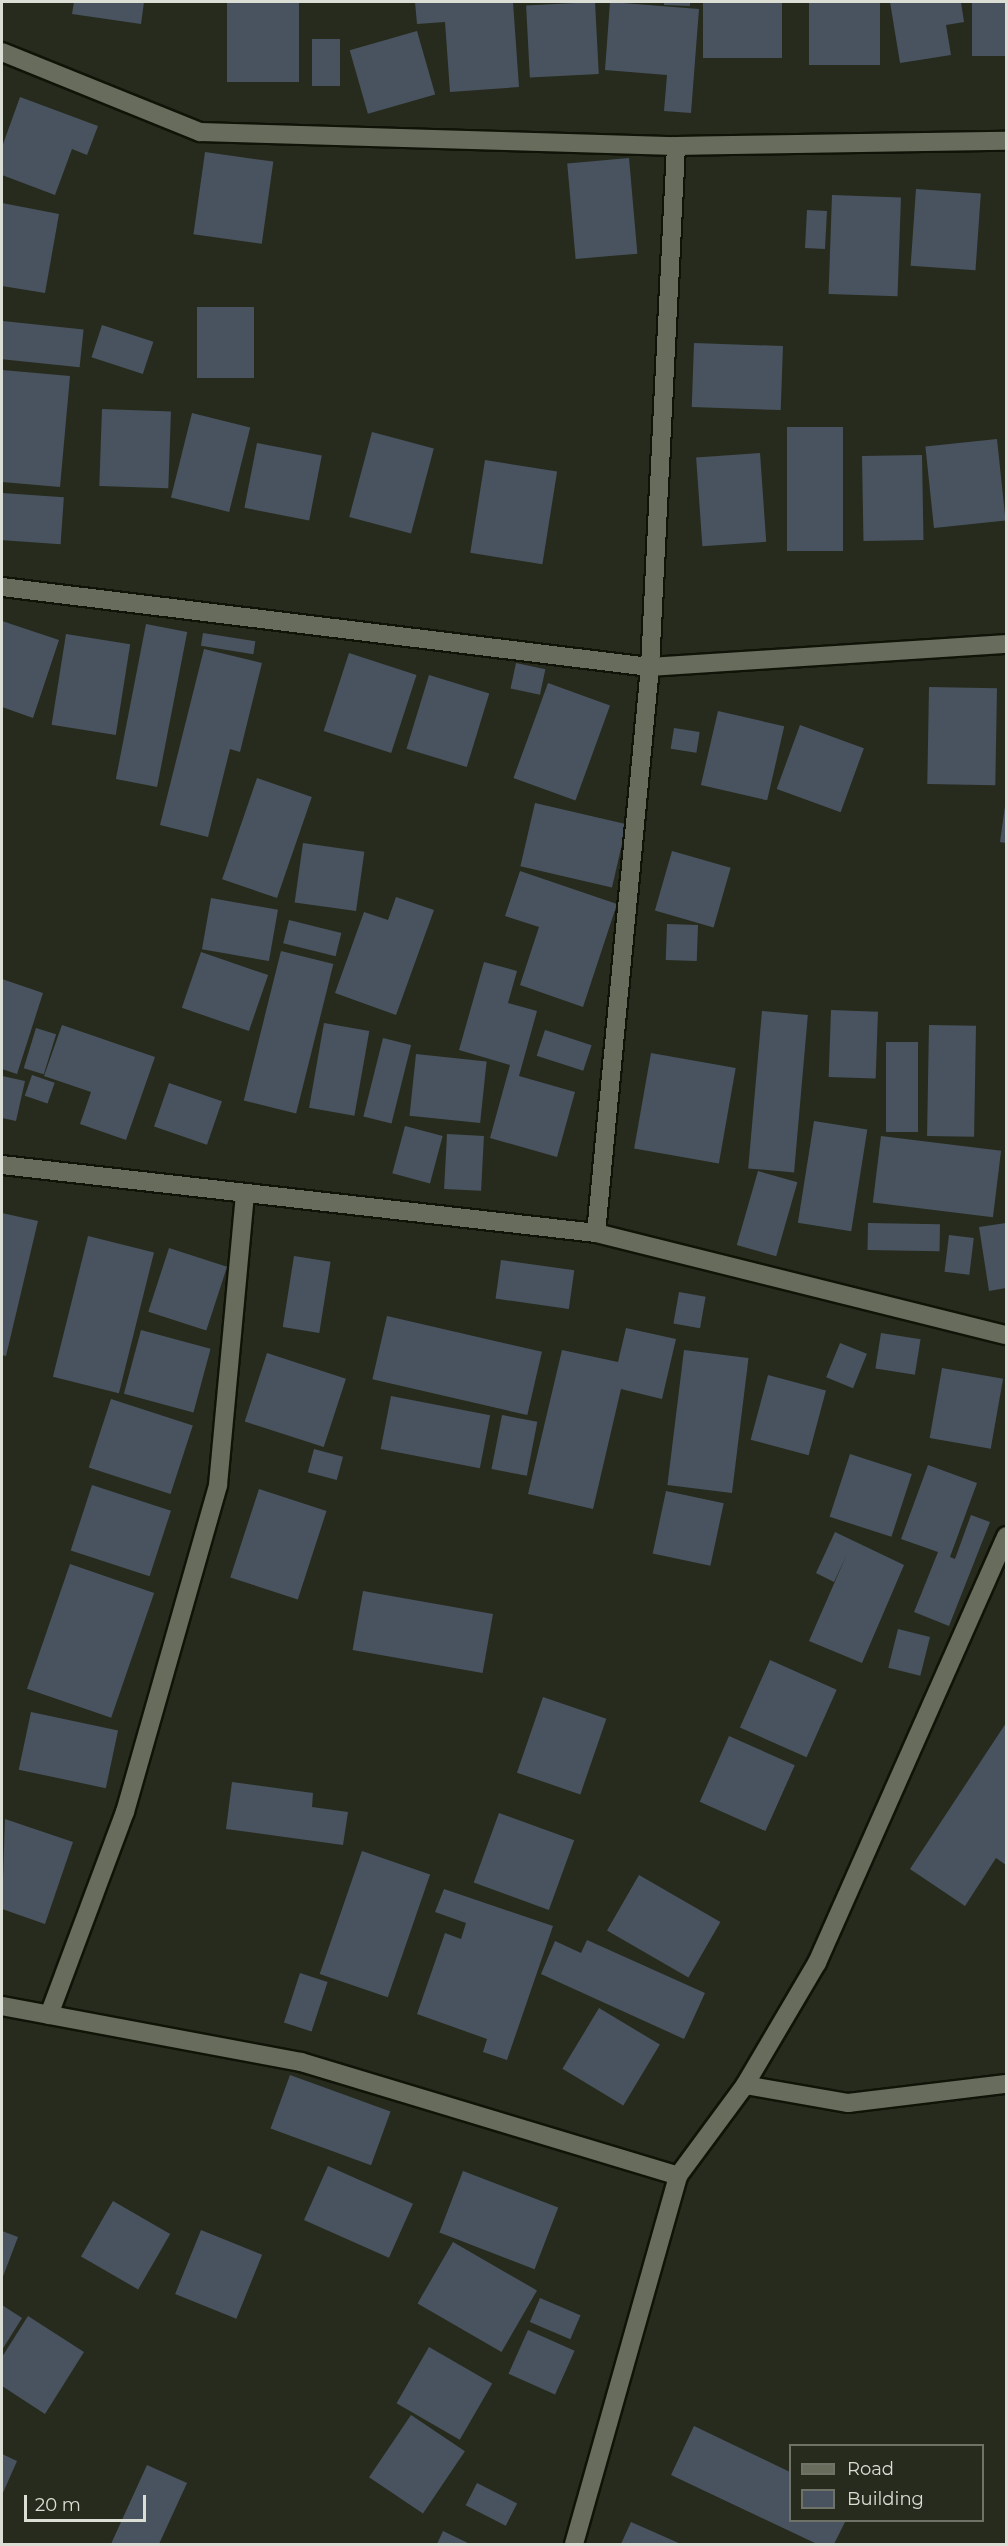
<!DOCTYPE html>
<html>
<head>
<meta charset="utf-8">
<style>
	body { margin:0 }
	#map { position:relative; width:1008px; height:2546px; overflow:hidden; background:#272b1d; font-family:Montserrat,sans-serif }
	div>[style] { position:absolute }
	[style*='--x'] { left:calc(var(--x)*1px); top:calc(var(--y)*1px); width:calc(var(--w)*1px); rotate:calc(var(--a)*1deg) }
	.building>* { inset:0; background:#48535f; transform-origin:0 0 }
	.roads { filter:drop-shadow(2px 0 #101307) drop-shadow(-2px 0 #101307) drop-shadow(0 2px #101307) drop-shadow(0 -2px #101307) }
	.street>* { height:18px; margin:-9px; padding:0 9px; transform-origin:9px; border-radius:9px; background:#676c5c }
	span { translate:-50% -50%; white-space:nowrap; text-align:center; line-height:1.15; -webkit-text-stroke:5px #272b1d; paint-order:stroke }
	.frame { position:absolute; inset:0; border:3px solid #dbded5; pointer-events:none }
	.legend { position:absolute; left:789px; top:2444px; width:195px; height:78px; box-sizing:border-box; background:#272b1d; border:2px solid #6f7367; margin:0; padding:8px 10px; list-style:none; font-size:18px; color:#dbded5 }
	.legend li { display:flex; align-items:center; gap:12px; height:30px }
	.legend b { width:30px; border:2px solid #6f7367 }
	.scale { position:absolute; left:24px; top:2495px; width:122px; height:27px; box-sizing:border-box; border:3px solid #dbded5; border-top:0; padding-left:8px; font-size:18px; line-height:21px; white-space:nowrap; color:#dbded5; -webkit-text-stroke:4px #272b1d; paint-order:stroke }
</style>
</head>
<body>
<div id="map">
	<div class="building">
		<div style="clip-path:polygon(74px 2px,144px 2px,141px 24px,72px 14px)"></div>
		<div style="left:227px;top:2px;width:72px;height:80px"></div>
		<div style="clip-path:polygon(415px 2px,513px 2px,519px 87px,450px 92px,445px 22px,417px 24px)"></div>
		<div style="left:595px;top:2px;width:72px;height:69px;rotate:87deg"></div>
		<div style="clip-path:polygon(610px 2px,699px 9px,691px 113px,664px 111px,667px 75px,605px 70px)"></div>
		<div style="clip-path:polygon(664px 2px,690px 2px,690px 6px,664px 5px)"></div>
		<div style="left:703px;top:2px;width:79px;height:56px"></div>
		<div style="left:809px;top:2px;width:71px;height:63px"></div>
		<div style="clip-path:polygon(890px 2px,961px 2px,964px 22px,946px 25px,951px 55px,900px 63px)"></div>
		<div style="left:972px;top:2px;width:34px;height:54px"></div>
		<div style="left:417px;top:31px;width:66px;height:70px;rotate:74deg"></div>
		<div style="left:312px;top:39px;width:28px;height:47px"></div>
		<div style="clip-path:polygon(20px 97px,98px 126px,87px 155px,72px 149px,55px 195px,2px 175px,2px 147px)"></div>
		<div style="left:205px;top:152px;width:69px;height:83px;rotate:8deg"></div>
		<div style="left:629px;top:158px;width:96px;height:62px;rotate:85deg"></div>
		<div style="left:916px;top:189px;width:65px;height:77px;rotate:4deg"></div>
		<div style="left:832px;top:195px;width:69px;height:99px;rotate:2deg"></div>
		<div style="clip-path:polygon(2px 203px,59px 214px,45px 293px,2px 286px)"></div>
		<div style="left:807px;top:210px;width:20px;height:38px;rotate:3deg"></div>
		<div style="left:197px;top:307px;width:57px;height:71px"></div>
		<div style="left:3px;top:321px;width:81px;height:38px;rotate:6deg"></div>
		<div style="left:102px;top:325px;width:54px;height:34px;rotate:18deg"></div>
		<div style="left:694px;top:343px;width:89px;height:64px;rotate:2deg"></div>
		<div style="clip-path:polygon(2px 370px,70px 376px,60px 487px,2px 482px)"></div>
		<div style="left:102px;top:409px;width:69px;height:77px;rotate:2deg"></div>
		<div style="left:192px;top:413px;width:60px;height:87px;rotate:14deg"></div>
		<div style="left:843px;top:427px;width:124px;height:56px;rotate:90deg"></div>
		<div style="left:372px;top:432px;width:64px;height:88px;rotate:15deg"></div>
		<div style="left:997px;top:439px;width:82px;height:72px;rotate:84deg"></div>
		<div style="left:257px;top:443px;width:66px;height:66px;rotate:11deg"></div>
		<div style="left:760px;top:453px;width:89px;height:64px;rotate:86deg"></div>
		<div style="left:922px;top:455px;width:85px;height:60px;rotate:89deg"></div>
		<div style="left:485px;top:460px;width:73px;height:94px;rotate:9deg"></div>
		<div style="left:2px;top:493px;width:62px;height:47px;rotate:4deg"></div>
		<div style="clip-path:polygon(2px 621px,59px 640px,33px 718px,2px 707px)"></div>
		<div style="left:146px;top:624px;width:42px;height:158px;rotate:11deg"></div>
		<div style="left:203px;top:633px;width:53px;height:13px;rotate:9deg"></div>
		<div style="left:66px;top:634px;width:65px;height:92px;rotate:9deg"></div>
		<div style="clip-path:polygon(204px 649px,262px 663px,240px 752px,230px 749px,208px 837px,160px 825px)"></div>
		<div style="left:349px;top:653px;width:71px;height:82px;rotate:18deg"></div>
		<div style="left:516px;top:663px;width:30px;height:26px;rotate:12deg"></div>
		<div style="left:429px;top:675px;width:63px;height:77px;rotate:17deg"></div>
		<div style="left:548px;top:683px;width:66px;height:101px;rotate:20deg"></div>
		<div style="left:929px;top:687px;width:68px;height:97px;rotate:1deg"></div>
		<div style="left:718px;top:711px;width:68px;height:76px;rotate:13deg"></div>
		<div style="left:800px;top:725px;width:68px;height:68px;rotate:20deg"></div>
		<div style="left:674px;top:728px;width:26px;height:21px;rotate:9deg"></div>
		<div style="left:257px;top:778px;width:58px;height:107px;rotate:19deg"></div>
		<div style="clip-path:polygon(1006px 799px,1006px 843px,1000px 842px)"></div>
		<div style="left:535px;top:803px;width:94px;height:65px;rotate:13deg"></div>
		<div style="left:303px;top:843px;width:62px;height:60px;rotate:8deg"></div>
		<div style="left:672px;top:851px;width:61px;height:62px;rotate:16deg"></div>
		<div style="clip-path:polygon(520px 871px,617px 904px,583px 1007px,520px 985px,539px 927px,505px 916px)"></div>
		<div style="clip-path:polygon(396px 897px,434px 910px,396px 1015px,335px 993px,364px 912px,388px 920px)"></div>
		<div style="left:211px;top:898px;width:68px;height:52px;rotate:10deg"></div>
		<div style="left:289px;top:920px;width:54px;height:24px;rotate:14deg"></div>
		<div style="left:667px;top:924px;width:31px;height:36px;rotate:2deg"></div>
		<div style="left:281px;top:951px;width:54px;height:154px;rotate:14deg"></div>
		<div style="left:201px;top:952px;width:71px;height:59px;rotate:19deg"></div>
		<div style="clip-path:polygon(484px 962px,517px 971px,508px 1003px,537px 1011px,519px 1076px,575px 1092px,557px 1157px,490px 1138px,510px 1065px,459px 1050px)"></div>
		<div style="clip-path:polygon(2px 979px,43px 993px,17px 1074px,2px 1069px)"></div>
		<div style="left:831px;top:1010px;width:47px;height:67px;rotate:2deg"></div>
		<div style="left:762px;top:1011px;width:46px;height:158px;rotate:5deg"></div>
		<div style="left:324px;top:1023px;width:46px;height:86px;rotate:10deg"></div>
		<div style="clip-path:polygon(62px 1025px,155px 1057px,126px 1140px,80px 1124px,91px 1092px,44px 1076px)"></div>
		<div style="left:929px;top:1025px;width:47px;height:111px;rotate:1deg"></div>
		<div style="left:36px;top:1028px;width:21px;height:42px;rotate:17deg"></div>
		<div style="left:545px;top:1030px;width:49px;height:27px;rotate:18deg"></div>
		<div style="left:383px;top:1038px;width:29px;height:81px;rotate:14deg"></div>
		<div style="left:886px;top:1042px;width:32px;height:90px"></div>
		<div style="left:651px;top:1053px;width:86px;height:97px;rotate:10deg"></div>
		<div style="left:416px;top:1054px;width:71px;height:62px;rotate:6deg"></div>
		<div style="left:32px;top:1075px;width:24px;height:22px;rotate:19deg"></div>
		<div style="clip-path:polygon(2px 1076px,25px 1081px,16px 1121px,2px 1118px)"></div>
		<div style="left:169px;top:1083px;width:56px;height:46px;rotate:19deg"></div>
		<div style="left:814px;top:1121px;width:54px;height:103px;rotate:9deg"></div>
		<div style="left:405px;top:1126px;width:39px;height:49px;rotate:15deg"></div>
		<div style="left:447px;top:1134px;width:37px;height:55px;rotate:3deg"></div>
		<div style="left:881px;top:1136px;width:121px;height:67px;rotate:7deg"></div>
		<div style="left:758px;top:1171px;width:41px;height:77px;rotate:16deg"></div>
		<div style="clip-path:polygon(2px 1213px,38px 1221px,6px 1356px,2px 1355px)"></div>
		<div style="left:868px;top:1223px;width:72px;height:27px;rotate:1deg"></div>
		<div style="clip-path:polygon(1006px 1223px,1006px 1288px,989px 1291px,979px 1227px)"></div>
		<div style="left:949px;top:1235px;width:25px;height:37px;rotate:7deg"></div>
		<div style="left:88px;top:1236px;width:68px;height:145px;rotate:14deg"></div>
		<div style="left:169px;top:1248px;width:61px;height:67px;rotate:18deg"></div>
		<div style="left:294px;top:1256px;width:37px;height:72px;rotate:9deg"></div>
		<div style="left:501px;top:1260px;width:74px;height:39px;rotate:8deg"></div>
		<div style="left:679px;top:1292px;width:27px;height:32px;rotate:10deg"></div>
		<div style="left:387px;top:1316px;width:159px;height:65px;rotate:13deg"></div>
		<div style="clip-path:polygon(626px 1328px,676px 1339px,662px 1399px,621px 1389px,593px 1509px,528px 1494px,562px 1350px,618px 1362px)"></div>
		<div style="left:141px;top:1330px;width:72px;height:66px;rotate:15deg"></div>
		<div style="left:881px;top:1333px;width:40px;height:36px;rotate:9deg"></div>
		<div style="left:840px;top:1343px;width:29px;height:37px;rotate:22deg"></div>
		<div style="left:684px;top:1350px;width:65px;height:136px;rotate:7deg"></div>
		<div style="left:267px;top:1353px;width:83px;height:72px;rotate:18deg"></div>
		<div style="left:942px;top:1368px;width:62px;height:71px;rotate:10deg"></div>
		<div style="left:768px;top:1375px;width:60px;height:67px;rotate:15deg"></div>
		<div style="left:391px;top:1396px;width:101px;height:54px;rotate:11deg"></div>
		<div style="left:111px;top:1399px;width:86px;height:72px;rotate:18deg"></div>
		<div style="left:502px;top:1415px;width:36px;height:55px;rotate:11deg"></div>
		<div style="left:314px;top:1449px;width:30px;height:24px;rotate:15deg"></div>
		<div style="left:850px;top:1454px;width:65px;height:66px;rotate:18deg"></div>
		<div style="clip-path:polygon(928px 1465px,977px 1483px,950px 1557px,955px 1559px,971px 1515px,990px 1522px,949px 1626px,914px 1612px,938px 1552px,901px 1539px)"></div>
		<div style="left:92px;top:1485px;width:83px;height:69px;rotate:18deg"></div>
		<div style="left:259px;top:1489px;width:71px;height:93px;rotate:18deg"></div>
		<div style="left:666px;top:1491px;width:59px;height:64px;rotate:12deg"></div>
		<div style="clip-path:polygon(835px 1532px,904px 1565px,862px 1663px,809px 1641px,847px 1554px,834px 1582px,816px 1573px)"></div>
		<div style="left:70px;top:1564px;width:89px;height:132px;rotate:19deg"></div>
		<div style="left:363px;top:1591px;width:132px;height:60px;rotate:10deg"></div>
		<div style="left:898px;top:1629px;width:33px;height:40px;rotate:14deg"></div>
		<div style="left:770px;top:1660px;width:73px;height:74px;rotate:24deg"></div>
		<div style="left:543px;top:1697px;width:67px;height:80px;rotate:19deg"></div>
		<div style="left:31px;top:1712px;width:89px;height:59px;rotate:12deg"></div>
		<div style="clip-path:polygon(1006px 1723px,1006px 1865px,996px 1858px,965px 1906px,910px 1869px)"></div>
		<div style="left:729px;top:1736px;width:72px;height:72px;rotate:24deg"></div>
		<div style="clip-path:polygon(232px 1782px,313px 1793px,312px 1807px,348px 1812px,343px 1845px,226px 1829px)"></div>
		<div style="left:499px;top:1813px;width:80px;height:74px;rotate:20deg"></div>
		<div style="clip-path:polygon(5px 1819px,73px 1842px,45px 1924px,2px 1909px)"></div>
		<div style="left:362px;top:1851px;width:72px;height:130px;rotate:19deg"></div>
		<div style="left:639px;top:1875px;width:94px;height:64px;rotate:30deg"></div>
		<div style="clip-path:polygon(444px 1889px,553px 1926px,507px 2060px,483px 2052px,487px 2039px,417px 2014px,445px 1933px,461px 1939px,466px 1923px,435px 1912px)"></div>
		<div style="clip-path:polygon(587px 1940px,705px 1993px,684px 2039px,541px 1974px,555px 1941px,581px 1953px)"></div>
		<div style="left:300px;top:1973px;width:29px;height:52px;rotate:18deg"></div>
		<div style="left:599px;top:2008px;width:71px;height:71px;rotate:31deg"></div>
		<div style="left:290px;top:2075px;width:107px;height:57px;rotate:20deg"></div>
		<div style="left:328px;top:2166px;width:93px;height:59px;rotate:24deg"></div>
		<div style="left:463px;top:2171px;width:102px;height:66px;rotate:21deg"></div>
		<div style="left:113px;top:2201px;width:66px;height:64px;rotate:30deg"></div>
		<div style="left:201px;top:2230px;width:66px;height:69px;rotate:22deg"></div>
		<div style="clip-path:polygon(2px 2231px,18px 2237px,2px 2279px)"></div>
		<div style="left:453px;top:2242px;width:97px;height:71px;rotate:30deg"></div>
		<div style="left:540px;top:2298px;width:44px;height:26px;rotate:23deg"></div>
		<div style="clip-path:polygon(2px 2305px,22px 2318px,2px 2350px)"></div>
		<div style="clip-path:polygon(28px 2316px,84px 2352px,45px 2414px,2px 2386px,2px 2357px)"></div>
		<div style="left:528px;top:2330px;width:51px;height:48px;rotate:24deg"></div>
		<div style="left:429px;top:2347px;width:73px;height:65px;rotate:30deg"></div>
		<div style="left:411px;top:2415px;width:65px;height:75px;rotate:34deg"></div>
		<div style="clip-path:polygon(694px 2426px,790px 2472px,790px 2520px,846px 2520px,834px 2544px,817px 2544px,671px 2475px)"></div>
		<div style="clip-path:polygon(2px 2454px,17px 2461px,2px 2495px)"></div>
		<div style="clip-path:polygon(147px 2465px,187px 2483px,159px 2544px,111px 2544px)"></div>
		<div style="left:477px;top:2483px;width:45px;height:25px;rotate:27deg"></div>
		<div style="clip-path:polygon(631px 2522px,681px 2544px,621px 2544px)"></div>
		<div style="clip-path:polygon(443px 2531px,470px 2544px,437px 2544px)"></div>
	</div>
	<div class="roads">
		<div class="street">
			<div style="--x:2;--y:52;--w:214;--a:22"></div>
			<div style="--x:200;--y:132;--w:476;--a:1.7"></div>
			<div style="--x:676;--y:146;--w:330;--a:-0.9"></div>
			<div style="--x:2;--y:587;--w:653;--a:7.04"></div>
			<div style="--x:650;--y:667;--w:357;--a:-3.7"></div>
			<div style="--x:2;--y:1165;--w:598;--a:6.53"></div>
			<div style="--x:596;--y:1233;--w:422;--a:14"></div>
			<div style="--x:596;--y:1233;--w:569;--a:-84.55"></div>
			<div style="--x:650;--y:667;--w:522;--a:-87.14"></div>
			<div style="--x:2;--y:2006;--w:304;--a:10.6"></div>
			<div style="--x:301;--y:2062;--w:394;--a:16.8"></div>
			<div style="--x:49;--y:2015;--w:217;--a:-69.5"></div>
			<div style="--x:125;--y:1812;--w:340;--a:-74.1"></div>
			<div style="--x:218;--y:1485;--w:293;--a:-84.7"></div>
			<div style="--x:745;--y:2085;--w:105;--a:9.9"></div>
			<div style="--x:848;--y:2103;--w:159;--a:-6.9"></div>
			<div style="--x:574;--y:2544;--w:382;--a:-74.2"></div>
			<div style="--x:678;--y:2176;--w:113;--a:-53.6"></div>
			<div style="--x:745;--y:2085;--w:142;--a:-59.5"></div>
			<div style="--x:817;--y:1963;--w:467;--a:-66.1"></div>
		</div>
	</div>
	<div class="frame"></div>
	<ul class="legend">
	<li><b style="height:8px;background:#676c5c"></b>Road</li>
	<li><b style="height:16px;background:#48535f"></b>Building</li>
	</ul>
	<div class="scale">20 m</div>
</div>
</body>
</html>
